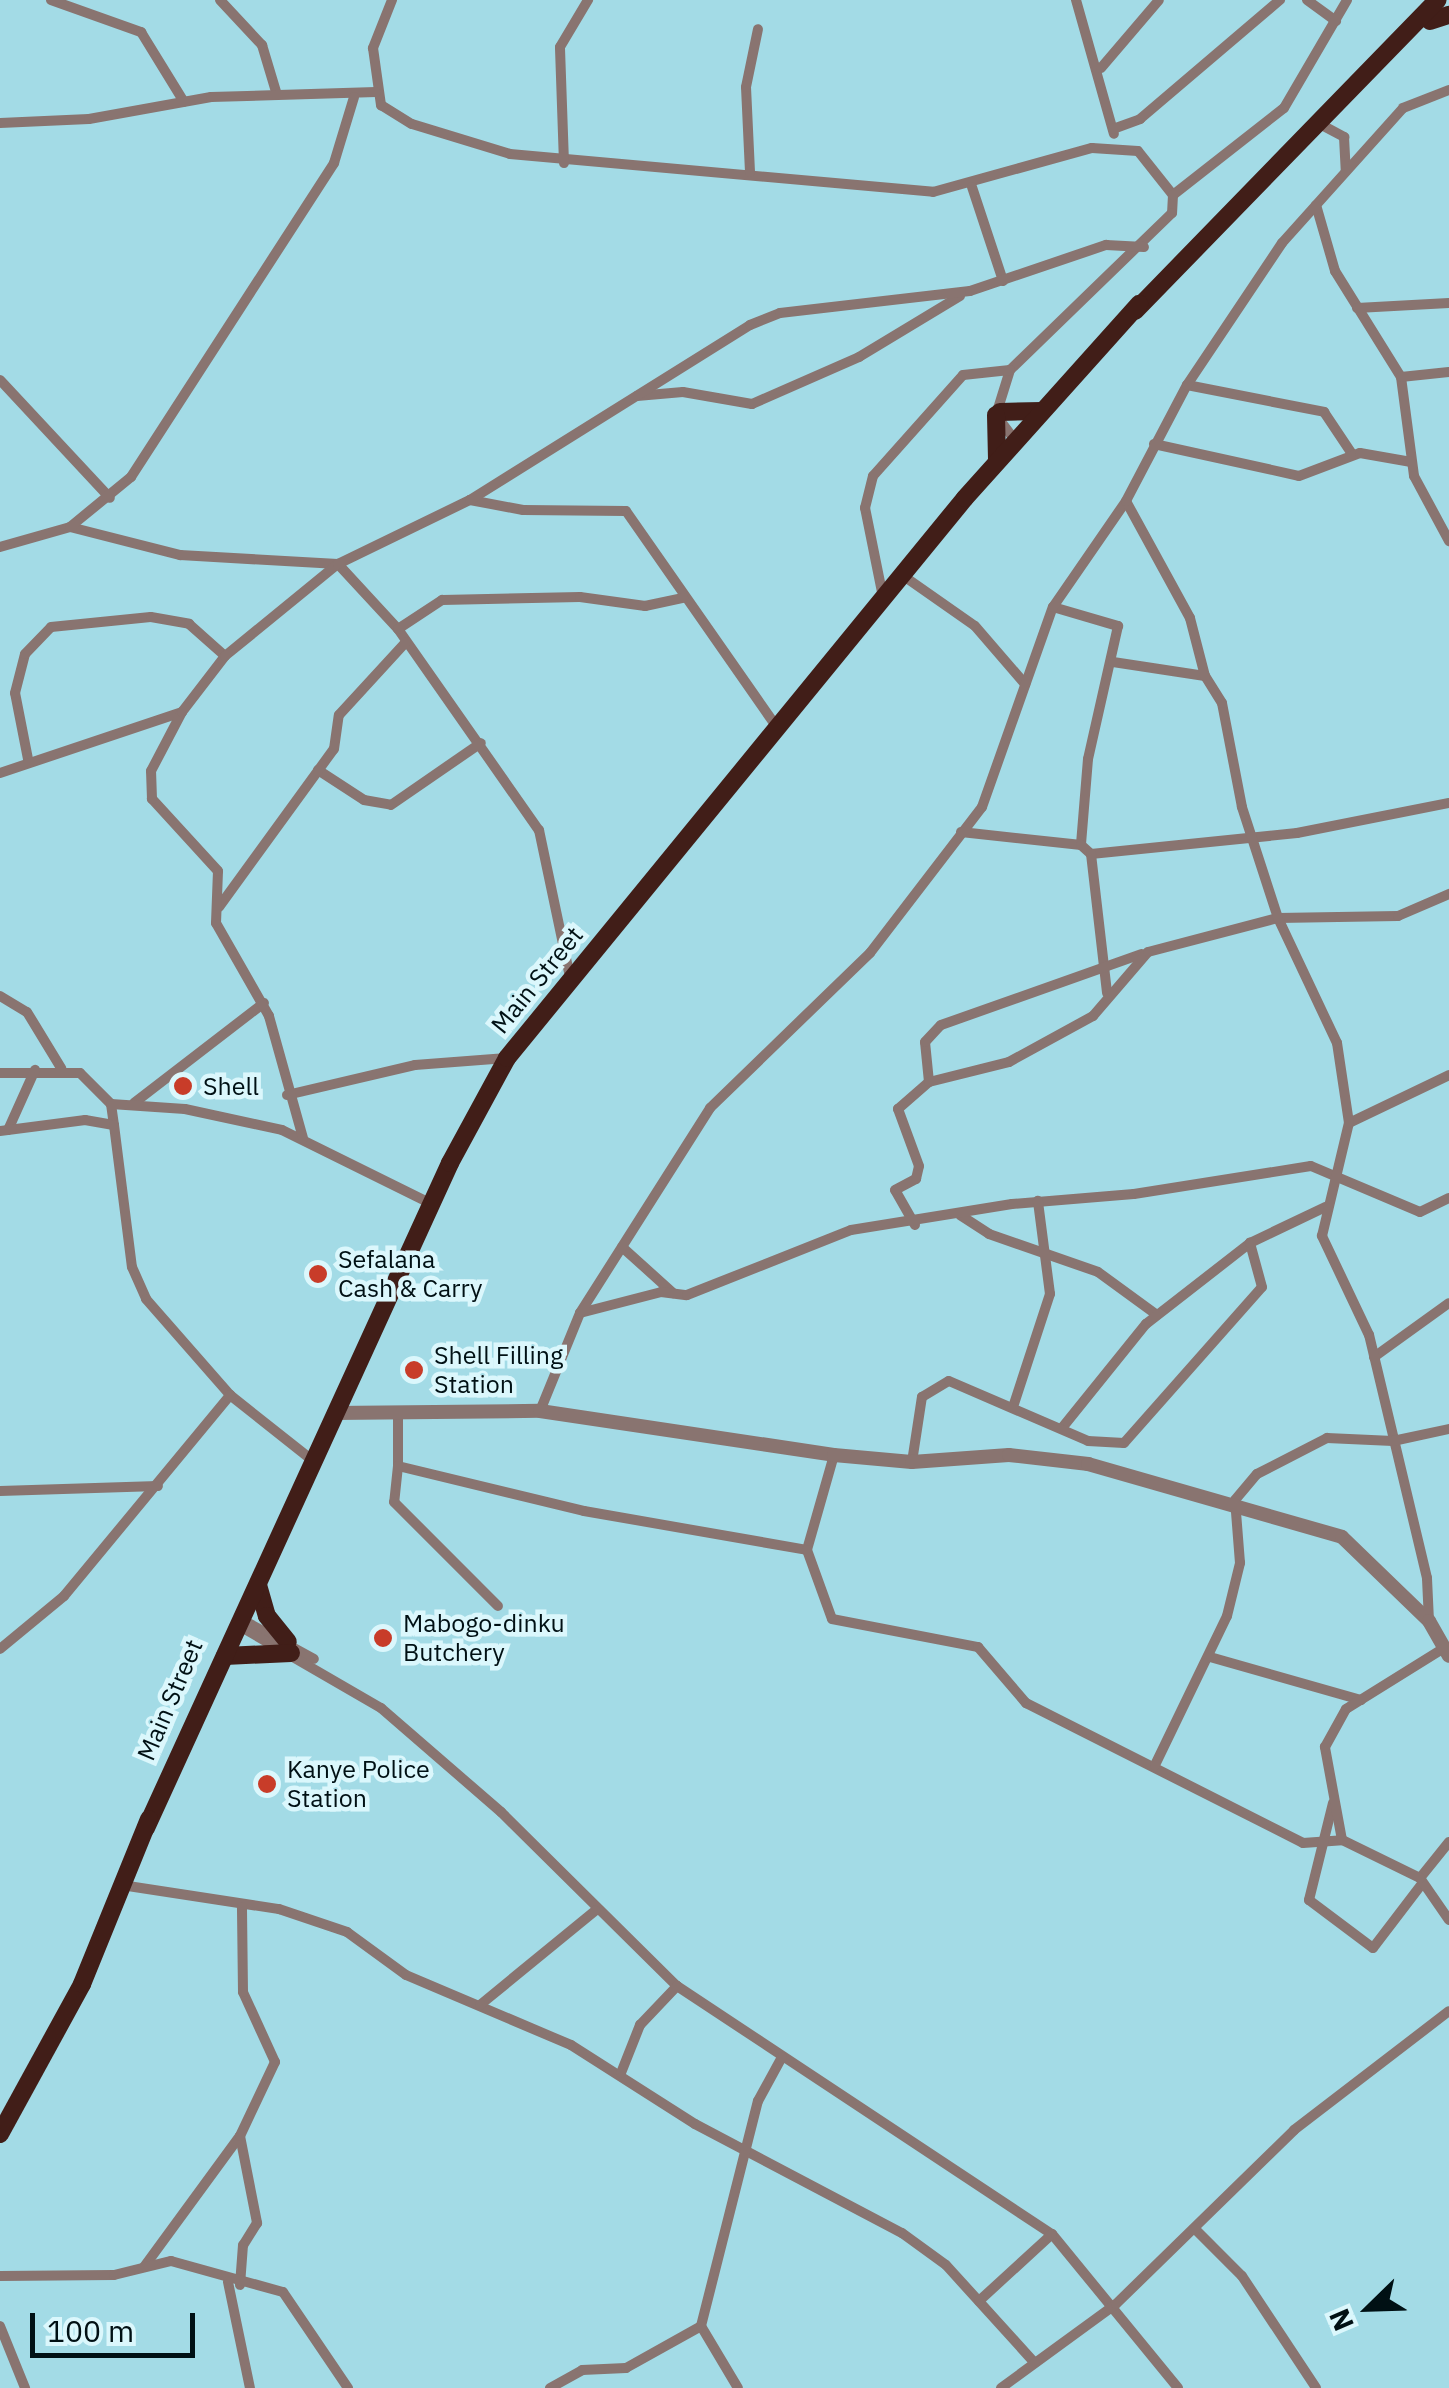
<!DOCTYPE html>
<html>
<head>
<meta charset="utf-8">
<style>
	body { margin:0 }
	#map { position:relative; width:1449px; height:2388px; overflow:hidden; background:#a3dbe6; font-family:"IBM Plex Sans",sans-serif }
	div>[style] { position:absolute }
	[style*='--x'] { left:calc(var(--x)*1px); top:calc(var(--y)*1px); width:calc(var(--w)*1px); rotate:calc(var(--a)*1deg) }
	.minor>* { height:10px; margin:-5px; padding:0 5px; transform-origin:5px; border-radius:5px; background:#897470 }
	.tertiary>* { height:14px; margin:-7px; padding:0 7px; transform-origin:7px; border-radius:7px; background:#897470 }
	.trunk>* { height:18px; margin:-9px; padding:0 9px; transform-origin:9px; border-radius:9px; background:#411e18 }
	.dots>* { width:28px; height:28px; translate:-50% -50%; box-sizing:border-box; border:5px solid #dbf7fc; border-radius:50% }
	span { translate:-50% -50%; white-space:nowrap; text-align:center; line-height:1.15; -webkit-text-stroke:9px #dbf7fc; paint-order:stroke }
	.street-label { font-size:25px; color:#001014 }
	.poi-label { font-size:25px; color:#001014 }
	.left { translate:0 -50%; text-align:left }
	.north { position:absolute; left:1319px; top:2258px; width:100px; height:100px; -webkit-text-stroke:8px #dbf7fc; paint-order:stroke; rotate:247deg; font-size:28px; font-weight:700; line-height:40px; text-align:center; color:#001014 }
	.north::after { content:''; display:block; margin:auto; width:35px; height:45px; background:#001014; clip-path:polygon(50% 0,100% 100%,50% 72%,0 100%) }
	.scale { position:absolute; left:30px; top:2313px; width:165px; height:45px; box-sizing:border-box; border:5px solid #001014; border-top:0; padding-left:12px; font-size:30px; line-height:35px; white-space:nowrap; color:#001014; -webkit-text-stroke:8px #dbf7fc; paint-order:stroke }
</style>
</head>
<body>
<div id="map">
	<div class="minor">
		<div style="--x:51;--y:0;--w:96;--a:19.6"></div>
		<div style="--x:141;--y:32;--w:82;--a:58.4"></div>
		<div style="--x:220;--y:0;--w:62;--a:47"></div>
		<div style="--x:262;--y:45;--w:52;--a:73.3"></div>
		<div style="--x:392;--y:0;--w:52;--a:111.6"></div>
		<div style="--x:373;--y:48;--w:58;--a:82"></div>
		<div style="--x:381;--y:105;--w:36;--a:32"></div>
		<div style="--x:412;--y:124;--w:102;--a:17"></div>
		<div style="--x:510;--y:154;--w:425;--a:5.1"></div>
		<div style="--x:933;--y:192;--w:165;--a:-15.5"></div>
		<div style="--x:1092;--y:148;--w:46;--a:3.7"></div>
		<div style="--x:1138;--y:151;--w:56;--a:51.5"></div>
		<div style="--x:1173;--y:195;--w:18;--a:93"></div>
		<div style="--x:1172;--y:213;--w:226;--a:135.9"></div>
		<div style="--x:1010;--y:370;--w:47;--a:107.3"></div>
		<div style="--x:996;--y:415;--w:35;--a:53"></div>
		<div style="--x:1076;--y:0;--w:139;--a:74.2"></div>
		<div style="--x:1307;--y:0;--w:36;--a:36"></div>
		<div style="--x:1101;--y:68;--w:89;--a:-49.5"></div>
		<div style="--x:0;--y:123;--w:89;--a:-2.6"></div>
		<div style="--x:89;--y:119;--w:124;--a:-10.2"></div>
		<div style="--x:211;--y:97;--w:165;--a:-1.7"></div>
		<div style="--x:1318;--y:123;--w:30;--a:28"></div>
		<div style="--x:1344;--y:137;--w:33;--a:87"></div>
		<div style="--x:1113;--y:129;--w:29;--a:-20"></div>
		<div style="--x:1140;--y:119;--w:184;--a:-40.4"></div>
		<div style="--x:564;--y:163;--w:116;--a:-92"></div>
		<div style="--x:560;--y:47;--w:55;--a:-59.2"></div>
		<div style="--x:750;--y:172;--w:85;--a:-92.7"></div>
		<div style="--x:746;--y:87;--w:59;--a:-78.3"></div>
		<div style="--x:972;--y:187;--w:99;--a:71.7"></div>
		<div style="--x:1173;--y:195;--w:141;--a:-38.1"></div>
		<div style="--x:1284;--y:108;--w:125;--a:-59.7"></div>
		<div style="--x:1316;--y:205;--w:69;--a:73.9"></div>
		<div style="--x:1335;--y:271;--w:125;--a:58.1"></div>
		<div style="--x:1401;--y:377;--w:100;--a:82.5"></div>
		<div style="--x:1414;--y:476;--w:74;--a:61.7"></div>
		<div style="--x:1357;--y:308;--w:92;--a:-3.1"></div>
		<div style="--x:1401;--y:377;--w:48;--a:-5.9"></div>
		<div style="--x:0;--y:380;--w:161;--a:47"></div>
		<div style="--x:1187;--y:385;--w:140;--a:11.1"></div>
		<div style="--x:1324;--y:412;--w:50;--a:56.3"></div>
		<div style="--x:637;--y:396;--w:46;--a:-5"></div>
		<div style="--x:683;--y:392;--w:70;--a:9.9"></div>
		<div style="--x:752;--y:404;--w:117;--a:-23.7"></div>
		<div style="--x:859;--y:357;--w:118;--a:-31.1"></div>
		<div style="--x:1154;--y:444;--w:148;--a:12.4"></div>
		<div style="--x:1299;--y:476;--w:65;--a:-20.7"></div>
		<div style="--x:1360;--y:453;--w:52;--a:10"></div>
		<div style="--x:470;--y:500;--w:54;--a:10.7"></div>
		<div style="--x:523;--y:510;--w:103;--a:0.6"></div>
		<div style="--x:626;--y:511;--w:266;--a:55.1"></div>
		<div style="--x:70;--y:527;--w:114;--a:14.3"></div>
		<div style="--x:180;--y:555;--w:158;--a:3.3"></div>
		<div style="--x:338;--y:564;--w:88;--a:47.3"></div>
		<div style="--x:398;--y:629;--w:246;--a:55"></div>
		<div style="--x:539;--y:830;--w:150;--a:78.1"></div>
		<div style="--x:0;--y:547;--w:73;--a:-15.9"></div>
		<div style="--x:70;--y:527;--w:79;--a:-39.3"></div>
		<div style="--x:131;--y:477;--w:374;--a:-57.1"></div>
		<div style="--x:334;--y:163;--w:69;--a:-73.1"></div>
		<div style="--x:905;--y:577;--w:85;--a:35"></div>
		<div style="--x:975;--y:626;--w:77;--a:49.2"></div>
		<div style="--x:883;--y:597;--w:91;--a:-101.4"></div>
		<div style="--x:865;--y:508;--w:33;--a:-76"></div>
		<div style="--x:873;--y:476;--w:135;--a:-48.3"></div>
		<div style="--x:963;--y:375;--w:47;--a:-6.1"></div>
		<div style="--x:1053;--y:607;--w:68;--a:16.3"></div>
		<div style="--x:1118;--y:626;--w:136;--a:102.7"></div>
		<div style="--x:1088;--y:759;--w:86;--a:94.7"></div>
		<div style="--x:398;--y:629;--w:53;--a:-33.4"></div>
		<div style="--x:442;--y:600;--w:138;--a:-1.2"></div>
		<div style="--x:580;--y:597;--w:66;--a:7.9"></div>
		<div style="--x:645;--y:606;--w:39;--a:-12"></div>
		<div style="--x:1113;--y:662;--w:93;--a:8.7"></div>
		<div style="--x:28;--y:759;--w:67;--a:-101.1"></div>
		<div style="--x:15;--y:693;--w:40;--a:-75.6"></div>
		<div style="--x:25;--y:654;--w:37;--a:-46"></div>
		<div style="--x:51;--y:627;--w:100;--a:-5.7"></div>
		<div style="--x:151;--y:617;--w:39;--a:10"></div>
		<div style="--x:189;--y:624;--w:48;--a:41.6"></div>
		<div style="--x:318;--y:770;--w:55;--a:33.1"></div>
		<div style="--x:364;--y:800;--w:27;--a:10"></div>
		<div style="--x:391;--y:805;--w:109;--a:-34.6"></div>
		<div style="--x:0;--y:773;--w:192;--a:-18.5"></div>
		<div style="--x:961;--y:832;--w:121;--a:6.2"></div>
		<div style="--x:1081;--y:845;--w:13;--a:42"></div>
		<div style="--x:1091;--y:854;--w:207;--a:-5.8"></div>
		<div style="--x:1297;--y:833;--w:155;--a:-11.2"></div>
		<div style="--x:1091;--y:854;--w:140;--a:83.4"></div>
		<div style="--x:219;--y:907;--w:195;--a:-54"></div>
		<div style="--x:334;--y:749;--w:34;--a:-82"></div>
		<div style="--x:339;--y:715;--w:99;--a:-47.5"></div>
		<div style="--x:0;--y:996;--w:31;--a:31"></div>
		<div style="--x:27;--y:1012;--w:66;--a:58.7"></div>
		<div style="--x:0;--y:1073;--w:80;--a:0"></div>
		<div style="--x:80;--y:1073;--w:44;--a:45"></div>
		<div style="--x:111;--y:1104;--w:21;--a:82"></div>
		<div style="--x:929;--y:1082;--w:40;--a:-95.7"></div>
		<div style="--x:925;--y:1042;--w:23;--a:-47"></div>
		<div style="--x:941;--y:1025;--w:213;--a:-19.5"></div>
		<div style="--x:287;--y:1095;--w:131;--a:-13.2"></div>
		<div style="--x:415;--y:1065;--w:92;--a:-4.4"></div>
		<div style="--x:134;--y:1103;--w:164;--a:-37.6"></div>
		<div style="--x:111;--y:1104;--w:74;--a:3.9"></div>
		<div style="--x:185;--y:1109;--w:99;--a:12.2"></div>
		<div style="--x:282;--y:1130;--w:167;--a:26.3"></div>
		<div style="--x:1349;--y:1123;--w:111;--a:-25.6"></div>
		<div style="--x:8;--y:1130;--w:66;--a:-65.8"></div>
		<div style="--x:0;--y:1131;--w:86;--a:-7.4"></div>
		<div style="--x:85;--y:1120;--w:29;--a:10"></div>
		<div style="--x:114;--y:1125;--w:143;--a:82.8"></div>
		<div style="--x:132;--y:1267;--w:35;--a:66"></div>
		<div style="--x:146;--y:1299;--w:128;--a:48.8"></div>
		<div style="--x:230;--y:1395;--w:105;--a:38.4"></div>
		<div style="--x:303;--y:1138;--w:127;--a:-105.6"></div>
		<div style="--x:269;--y:1016;--w:107;--a:-119.7"></div>
		<div style="--x:216;--y:923;--w:52;--a:-87.8"></div>
		<div style="--x:218;--y:871;--w:98;--a:-132.5"></div>
		<div style="--x:152;--y:799;--w:28;--a:-92"></div>
		<div style="--x:151;--y:771;--w:67;--a:-62.3"></div>
		<div style="--x:182;--y:712;--w:71;--a:-52.5"></div>
		<div style="--x:225;--y:656;--w:146;--a:-39.2"></div>
		<div style="--x:338;--y:564;--w:147;--a:-25.9"></div>
		<div style="--x:470;--y:500;--w:330;--a:-32"></div>
		<div style="--x:750;--y:325;--w:32;--a:-22"></div>
		<div style="--x:780;--y:313;--w:191;--a:-6.6"></div>
		<div style="--x:970;--y:291;--w:144;--a:-18.7"></div>
		<div style="--x:1106;--y:245;--w:38;--a:3"></div>
		<div style="--x:960;--y:1215;--w:35;--a:33"></div>
		<div style="--x:989;--y:1234;--w:115;--a:19.2"></div>
		<div style="--x:1098;--y:1272;--w:73;--a:36.1"></div>
		<div style="--x:915;--y:1225;--w:40;--a:-119.7"></div>
		<div style="--x:895;--y:1190;--w:24;--a:-28"></div>
		<div style="--x:916;--y:1179;--w:13;--a:-77"></div>
		<div style="--x:919;--y:1166;--w:61;--a:-110.2"></div>
		<div style="--x:898;--y:1109;--w:41;--a:-41.1"></div>
		<div style="--x:929;--y:1082;--w:82;--a:-14"></div>
		<div style="--x:1009;--y:1062;--w:96;--a:-28.7"></div>
		<div style="--x:1093;--y:1016;--w:84;--a:-49.3"></div>
		<div style="--x:1148;--y:952;--w:134;--a:-14.7"></div>
		<div style="--x:1278;--y:918;--w:120;--a:-1"></div>
		<div style="--x:1398;--y:916;--w:56;--a:-23.3"></div>
		<div style="--x:622;--y:1247;--w:69;--a:42"></div>
		<div style="--x:580;--y:1313;--w:84;--a:-14.5"></div>
		<div style="--x:661;--y:1292;--w:26;--a:7"></div>
		<div style="--x:687;--y:1295;--w:176;--a:-21.6"></div>
		<div style="--x:851;--y:1230;--w:163;--a:-9.2"></div>
		<div style="--x:1012;--y:1204;--w:122;--a:-4.7"></div>
		<div style="--x:1134;--y:1194;--w:179;--a:-9"></div>
		<div style="--x:1311;--y:1166;--w:118;--a:22.9"></div>
		<div style="--x:1420;--y:1212;--w:32;--a:-26"></div>
		<div style="--x:1374;--y:1357;--w:92;--a:-35.8"></div>
		<div style="--x:1014;--y:1404;--w:116;--a:-71.9"></div>
		<div style="--x:1050;--y:1294;--w:94;--a:-97.4"></div>
		<div style="--x:540;--y:1411;--w:106;--a:-67.8"></div>
		<div style="--x:580;--y:1313;--w:243;--a:-57.6"></div>
		<div style="--x:710;--y:1108;--w:223;--a:-44.1"></div>
		<div style="--x:870;--y:953;--w:184;--a:-52.5"></div>
		<div style="--x:982;--y:807;--w:212;--a:-70.5"></div>
		<div style="--x:1053;--y:607;--w:129;--a:-55.4"></div>
		<div style="--x:398;--y:1413;--w:53;--a:90"></div>
		<div style="--x:398;--y:1466;--w:191;--a:13.6"></div>
		<div style="--x:584;--y:1511;--w:226;--a:9.9"></div>
		<div style="--x:1062;--y:1428;--w:134;--a:-51.1"></div>
		<div style="--x:1146;--y:1324;--w:132;--a:-37.9"></div>
		<div style="--x:834;--y:1455;--w:99;--a:105.9"></div>
		<div style="--x:807;--y:1550;--w:73;--a:70.1"></div>
		<div style="--x:832;--y:1619;--w:149;--a:10.9"></div>
		<div style="--x:978;--y:1647;--w:74;--a:49.4"></div>
		<div style="--x:1026;--y:1703;--w:310;--a:26.8"></div>
		<div style="--x:1303;--y:1843;--w:39;--a:-4"></div>
		<div style="--x:912;--y:1462;--w:66;--a:-81.3"></div>
		<div style="--x:922;--y:1397;--w:31;--a:-31"></div>
		<div style="--x:949;--y:1381;--w:151;--a:23.3"></div>
		<div style="--x:1088;--y:1441;--w:36;--a:3"></div>
		<div style="--x:1124;--y:1443;--w:208;--a:-48.5"></div>
		<div style="--x:1262;--y:1287;--w:46;--a:-105.3"></div>
		<div style="--x:1250;--y:1243;--w:83;--a:-25.6"></div>
		<div style="--x:398;--y:1466;--w:36;--a:96"></div>
		<div style="--x:394;--y:1502;--w:147;--a:45"></div>
		<div style="--x:0;--y:1491;--w:158;--a:-1.8"></div>
		<div style="--x:241;--y:1619;--w:83;--a:28.7"></div>
		<div style="--x:1429;--y:1621;--w:43;--a:-92.7"></div>
		<div style="--x:1427;--y:1578;--w:250;--a:-103.4"></div>
		<div style="--x:1369;--y:1335;--w:110;--a:-115.4"></div>
		<div style="--x:1322;--y:1236;--w:116;--a:-76.6"></div>
		<div style="--x:1349;--y:1123;--w:81;--a:-98.5"></div>
		<div style="--x:1337;--y:1043;--w:138;--a:-115.3"></div>
		<div style="--x:1278;--y:918;--w:117;--a:-108"></div>
		<div style="--x:1242;--y:807;--w:106;--a:-100.9"></div>
		<div style="--x:1222;--y:703;--w:32;--a:-122"></div>
		<div style="--x:1205;--y:676;--w:60;--a:-104.5"></div>
		<div style="--x:1190;--y:618;--w:133;--a:-118.7"></div>
		<div style="--x:1126;--y:501;--w:131;--a:-62.3"></div>
		<div style="--x:1187;--y:385;--w:171;--a:-56.2"></div>
		<div style="--x:1282;--y:243;--w:181;--a:-48.1"></div>
		<div style="--x:1403;--y:108;--w:49;--a:-21.4"></div>
		<div style="--x:236;--y:1624;--w:168;--a:30.1"></div>
		<div style="--x:381;--y:1708;--w:159;--a:40.9"></div>
		<div style="--x:501;--y:1812;--w:247;--a:44.7"></div>
		<div style="--x:677;--y:1986;--w:450;--a:33.5"></div>
		<div style="--x:1052;--y:2234;--w:199;--a:50.7"></div>
		<div style="--x:0;--y:1649;--w:83;--a:-39.6"></div>
		<div style="--x:64;--y:1596;--w:261;--a:-50.4"></div>
		<div style="--x:1210;--y:1657;--w:157;--a:15.9"></div>
		<div style="--x:1155;--y:1765;--w:165;--a:-64.2"></div>
		<div style="--x:1227;--y:1616;--w:55;--a:-76.2"></div>
		<div style="--x:1240;--y:1563;--w:63;--a:-94.5"></div>
		<div style="--x:1235;--y:1500;--w:34;--a:-50"></div>
		<div style="--x:1257;--y:1474;--w:79;--a:-27.2"></div>
		<div style="--x:1327;--y:1438;--w:66;--a:2.6"></div>
		<div style="--x:1393;--y:1441;--w:57;--a:-12.1"></div>
		<div style="--x:1333;--y:1803;--w:100;--a:103.9"></div>
		<div style="--x:1309;--y:1900;--w:80;--a:36.9"></div>
		<div style="--x:1373;--y:1948;--w:79;--a:-52.7"></div>
		<div style="--x:1449;--y:1842;--w:46;--a:128.9"></div>
		<div style="--x:1420;--y:1878;--w:51;--a:55.4"></div>
		<div style="--x:1420;--y:1878;--w:87;--a:-154"></div>
		<div style="--x:1342;--y:1840;--w:95;--a:-100.4"></div>
		<div style="--x:1325;--y:1747;--w:43;--a:-61.1"></div>
		<div style="--x:1346;--y:1709;--w:115;--a:-31.9"></div>
		<div style="--x:128;--y:1886;--w:153;--a:8.7"></div>
		<div style="--x:279;--y:1909;--w:72;--a:18.7"></div>
		<div style="--x:347;--y:1932;--w:73;--a:36.1"></div>
		<div style="--x:406;--y:1975;--w:179;--a:23"></div>
		<div style="--x:571;--y:2045;--w:147;--a:32.5"></div>
		<div style="--x:695;--y:2124;--w:234;--a:27.8"></div>
		<div style="--x:902;--y:2233;--w:54;--a:36"></div>
		<div style="--x:946;--y:2265;--w:132;--a:47.8"></div>
		<div style="--x:480;--y:2005;--w:149;--a:-39.3"></div>
		<div style="--x:621;--y:2073;--w:52;--a:-68.4"></div>
		<div style="--x:640;--y:2025;--w:54;--a:-46.5"></div>
		<div style="--x:240;--y:2136;--w:89;--a:78.9"></div>
		<div style="--x:257;--y:2223;--w:26;--a:122"></div>
		<div style="--x:243;--y:2245;--w:40;--a:94.3"></div>
		<div style="--x:1195;--y:2229;--w:66;--a:45"></div>
		<div style="--x:1242;--y:2276;--w:134;--a:56.5"></div>
		<div style="--x:144;--y:2267;--w:162;--a:-53.8"></div>
		<div style="--x:240;--y:2136;--w:82;--a:-64.7"></div>
		<div style="--x:275;--y:2062;--w:77;--a:-114.6"></div>
		<div style="--x:243;--y:1992;--w:85;--a:-90.7"></div>
		<div style="--x:0;--y:2276;--w:114;--a:-0.5"></div>
		<div style="--x:114;--y:2275;--w:59;--a:-13.8"></div>
		<div style="--x:171;--y:2261;--w:116;--a:15.5"></div>
		<div style="--x:283;--y:2292;--w:116;--a:55.9"></div>
		<div style="--x:228;--y:2282;--w:108;--a:78.3"></div>
		<div style="--x:979;--y:2301;--w:99;--a:-42.5"></div>
		<div style="--x:0;--y:2326;--w:67;--a:68"></div>
		<div style="--x:701;--y:2326;--w:72;--a:59.2"></div>
		<div style="--x:550;--y:2388;--w:37;--a:-29"></div>
		<div style="--x:582;--y:2370;--w:44;--a:-2.6"></div>
		<div style="--x:626;--y:2368;--w:86;--a:-29.2"></div>
		<div style="--x:701;--y:2326;--w:232;--a:-75.8"></div>
		<div style="--x:758;--y:2101;--w:50;--a:-61.4"></div>
		<div style="--x:1001;--y:2388;--w:142;--a:-36.1"></div>
		<div style="--x:1116;--y:2304;--w:249;--a:-44.3"></div>
		<div style="--x:1294;--y:2130;--w:195;--a:-37.5"></div>
	</div>
	<div class="tertiary">
		<div style="--x:334;--y:1413;--w:206;--a:-0.6"></div>
		<div style="--x:540;--y:1411;--w:297;--a:8.5"></div>
		<div style="--x:834;--y:1455;--w:78;--a:5.1"></div>
		<div style="--x:912;--y:1462;--w:97;--a:-4.1"></div>
		<div style="--x:1009;--y:1455;--w:80;--a:6.5"></div>
		<div style="--x:1088;--y:1464;--w:264;--a:16"></div>
		<div style="--x:1342;--y:1537;--w:121;--a:44"></div>
		<div style="--x:1429;--y:1621;--w:40;--a:60.3"></div>
	</div>
	<div class="trunk">
		<div style="--x:1430;--y:21;--w:20;--a:-18"></div>
		<div style="--x:1135;--y:311;--w:434;--a:-45.8"></div>
		<div style="--x:1000;--y:412;--w:42;--a:-1.4"></div>
		<div style="--x:996;--y:415;--w:45;--a:88.7"></div>
		<div style="--x:258;--y:1585;--w:32;--a:74"></div>
		<div style="--x:267;--y:1616;--w:33;--a:51"></div>
		<div style="--x:225;--y:1656;--w:66;--a:-2.6"></div>
		<div style="--x:146;--y:1828;--w:731;--a:-65.43"></div>
		<div style="--x:450;--y:1163;--w:119;--a:-61.5"></div>
		<div style="--x:507;--y:1058;--w:723;--a:-50.72"></div>
		<div style="--x:965;--y:498;--w:261;--a:-48.1"></div>
		<div style="--x:0;--y:2134;--w:171;--a:-61.3"></div>
		<div style="--x:82;--y:1984;--w:178;--a:-67.9"></div>
	</div>
	<div class="dots">
		<div style="left:183px;top:1086px;background:#c83c29"></div>
		<div style="left:318px;top:1274px;background:#c83c29"></div>
		<div style="left:414px;top:1370px;background:#c83c29"></div>
		<div style="left:383px;top:1638px;background:#c83c29"></div>
		<div style="left:267px;top:1784px;background:#c83c29"></div>
	</div>
	<div class="street-label">
		<span style="left:537px;top:980px;rotate:-51deg">Main Street</span>
		<span style="left:170px;top:1700px;rotate:-67deg">Main Street</span>
	</div>
	<div class="poi-label">
		<span class="left" style="left:203px;top:1086px">Shell</span>
		<span class="left" style="left:338px;top:1274px">Sefalana<br>Cash &amp; Carry</span>
		<span class="left" style="left:434px;top:1370px">Shell Filling<br>Station</span>
		<span class="left" style="left:403px;top:1638px">Mabogo-dinku<br>Butchery</span>
		<span class="left" style="left:287px;top:1784px">Kanye Police<br>Station</span>
	</div>
	<div class="north">N</div>
	<div class="scale">100 m</div>
</div>
</body>
</html>
